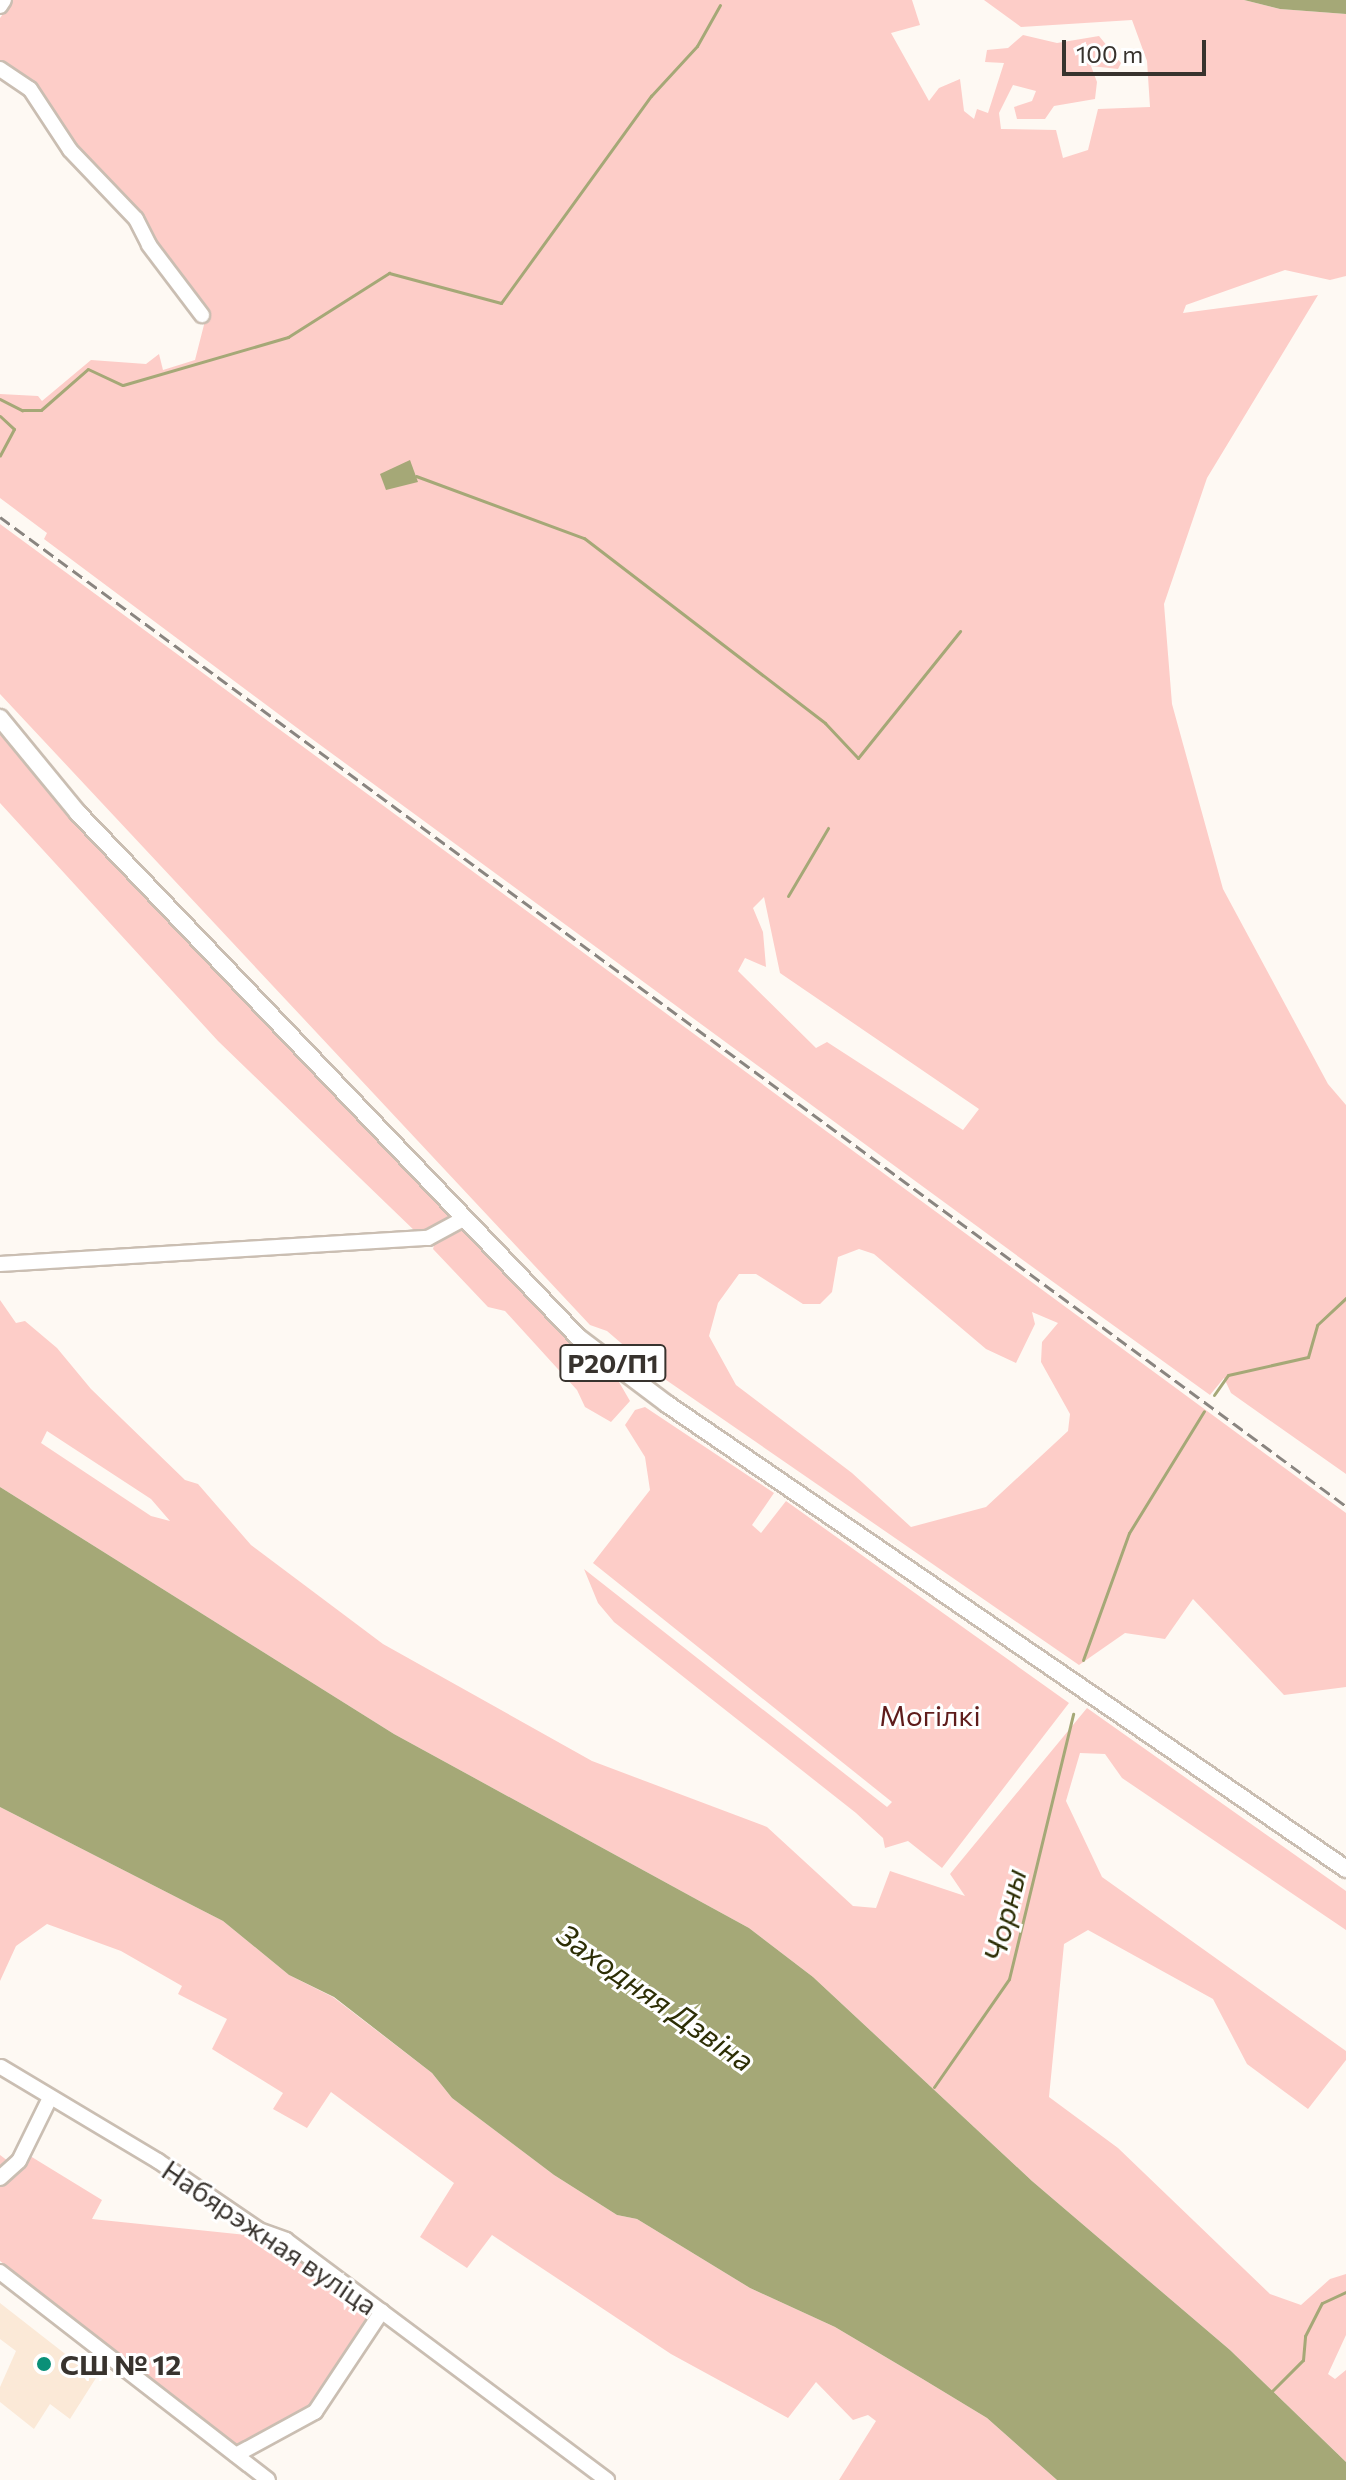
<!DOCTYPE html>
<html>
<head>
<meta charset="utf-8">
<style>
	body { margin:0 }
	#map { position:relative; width:1346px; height:2480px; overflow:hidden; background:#fef9f3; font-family:Commissioner,sans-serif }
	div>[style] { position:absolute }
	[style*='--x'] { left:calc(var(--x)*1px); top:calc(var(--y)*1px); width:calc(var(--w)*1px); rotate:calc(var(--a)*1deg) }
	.built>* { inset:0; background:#fbe9d7 }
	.green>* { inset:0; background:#fdcdc8 }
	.water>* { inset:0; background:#a5a877 }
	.stream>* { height:3px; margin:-1.5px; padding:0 1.5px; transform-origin:1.5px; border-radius:1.5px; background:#a5a877 }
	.roads { filter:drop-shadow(2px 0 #cabeb2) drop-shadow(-2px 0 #cabeb2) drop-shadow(0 2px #cabeb2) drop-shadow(0 -2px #cabeb2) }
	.minor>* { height:14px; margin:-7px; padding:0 7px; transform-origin:7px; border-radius:7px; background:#fff }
	.major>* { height:16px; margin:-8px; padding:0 8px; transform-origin:8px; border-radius:8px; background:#fff }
	.rail>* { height:3px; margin-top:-1.5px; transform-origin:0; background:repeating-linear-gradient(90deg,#8a8580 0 12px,transparent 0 18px) }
	.dots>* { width:22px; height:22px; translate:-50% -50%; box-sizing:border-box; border:4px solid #fff; border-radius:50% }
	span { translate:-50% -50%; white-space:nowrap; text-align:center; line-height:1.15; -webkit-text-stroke:6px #fff; paint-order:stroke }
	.shield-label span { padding:2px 6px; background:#fff; border:2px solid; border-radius:6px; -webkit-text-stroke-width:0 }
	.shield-label { font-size:26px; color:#38332e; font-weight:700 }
	.park-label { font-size:28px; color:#5e1c1b }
	.street-label { font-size:28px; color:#38332e }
	.poi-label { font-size:28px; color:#38332e; font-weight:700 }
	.left { translate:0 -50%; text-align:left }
	.water-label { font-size:30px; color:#2d2e05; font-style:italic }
	.scale { position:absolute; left:1062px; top:40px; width:144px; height:36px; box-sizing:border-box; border:4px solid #38332e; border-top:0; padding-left:10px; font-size:24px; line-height:28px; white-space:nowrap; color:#38332e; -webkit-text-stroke:6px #fff; paint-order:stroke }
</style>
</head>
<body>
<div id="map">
	<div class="built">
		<div style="clip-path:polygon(0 2303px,96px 2378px,70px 2419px,50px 2404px,34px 2429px,0 2402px,0 2387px,16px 2351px,0 2339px)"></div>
	</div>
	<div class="green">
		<div style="clip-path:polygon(evenodd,13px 0,912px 0,920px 25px,891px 33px,929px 101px,939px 88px,960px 79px,964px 111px,974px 119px,977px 109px,988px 113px,1004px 63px,985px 62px,987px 50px,1008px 48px,1023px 35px,1057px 43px,1099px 36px,1121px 63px,1118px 69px,1091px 66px,1097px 82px,1095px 99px,1054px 106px,1045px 119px,1017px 119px,1014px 107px,1032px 101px,1036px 91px,1013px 85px,999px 113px,1001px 129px,1056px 130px,1063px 158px,1088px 150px,1098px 109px,1150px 107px,1147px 61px,1132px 20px,1021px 27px,984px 0,1244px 0,1280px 9px,1346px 14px,1346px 276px,1330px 280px,1285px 270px,1186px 305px,1183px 313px,1318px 295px,1207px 478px,1164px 604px,1172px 704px,1223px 889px,1328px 1084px,1346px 1105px,1346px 1474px,1231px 1393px,1224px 1378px,1210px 1395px,1038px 1271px,308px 736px,44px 539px,47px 533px,0 498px,0 394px,38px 396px,42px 401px,91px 360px,146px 364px,159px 354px,163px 370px,195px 360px,207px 313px,75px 147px,0 64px,0 18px,13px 0,764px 897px,780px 973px,979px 1109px,963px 1130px,827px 1042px,816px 1048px,738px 971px,745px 958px,766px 967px,763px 932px,753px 908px,764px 897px)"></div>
		<div style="clip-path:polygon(evenodd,0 524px,1346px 1513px,1346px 1687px,1284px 1695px,1193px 1599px,1165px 1639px,1125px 1633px,1079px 1665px,656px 1373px,607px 1331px,590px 1325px,0 694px,0 524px,859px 1249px,874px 1254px,986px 1349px,1016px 1363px,1035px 1324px,1032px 1312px,1058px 1323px,1042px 1342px,1041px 1362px,1070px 1414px,1068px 1431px,986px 1507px,911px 1527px,852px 1473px,736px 1385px,709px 1336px,718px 1303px,739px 1274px,756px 1274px,803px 1304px,820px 1304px,832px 1292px,838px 1257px,859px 1249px)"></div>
		<div style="clip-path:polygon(0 732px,72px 818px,453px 1221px,418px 1234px,218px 1041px,0 803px)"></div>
		<div style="clip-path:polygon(461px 1229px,574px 1344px,619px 1382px,630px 1401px,611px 1422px,585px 1407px,577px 1390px,505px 1311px,488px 1307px,433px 1249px,435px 1242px)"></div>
		<div style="clip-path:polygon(evenodd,0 1300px,16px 1323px,25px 1321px,57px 1348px,91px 1389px,185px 1480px,198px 1484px,251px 1545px,383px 1644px,592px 1761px,767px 1827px,853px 1906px,876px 1908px,890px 1871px,965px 1896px,950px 1874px,1087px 1708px,1346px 1891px,1346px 1930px,1122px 1778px,1105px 1754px,1080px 1753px,1066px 1801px,1102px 1877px,1346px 2051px,1346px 2060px,1308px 2109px,1247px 2064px,1213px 1999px,1088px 1930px,1064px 1944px,1049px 2097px,1118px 2148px,1270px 2294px,1301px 2305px,1330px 2279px,1346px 2274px,1346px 2335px,1328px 2374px,1335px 2379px,1346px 2370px,1346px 2462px,1230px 2350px,1032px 2181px,813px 1977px,749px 1928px,394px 1734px,0 1487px,0 1300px,47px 1431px,151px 1499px,170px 1521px,151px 1516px,41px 1443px,47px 1431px)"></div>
		<div style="clip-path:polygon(645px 1407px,774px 1493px,752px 1525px,761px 1533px,786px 1501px,1069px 1703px,942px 1868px,908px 1841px,885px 1848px,883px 1838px,856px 1813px,614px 1622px,598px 1603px,584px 1569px,887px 1807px,892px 1802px,593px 1563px,650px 1490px,645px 1457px,625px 1425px,635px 1410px)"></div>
		<div style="clip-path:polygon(0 1807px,223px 1921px,289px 1975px,333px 1997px,432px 2073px,452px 2098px,554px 2175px,617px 2215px,637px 2219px,750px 2288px,835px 2327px,921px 2378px,987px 2418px,1057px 2480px,839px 2480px,876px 2421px,868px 2415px,853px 2420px,816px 2382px,788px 2418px,671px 2354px,492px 2235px,467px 2268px,420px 2237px,454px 2183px,331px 2092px,307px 2128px,273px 2109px,283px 2093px,212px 2049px,227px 2019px,178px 1994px,182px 1986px,121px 1951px,47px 1924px,16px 1946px,0 1981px)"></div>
		<div style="clip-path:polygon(22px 2151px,102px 2200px,92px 2219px,265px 2237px,288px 2246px,369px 2309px,372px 2315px,316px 2403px,277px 2432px,237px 2445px,0 2261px,0 2155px,12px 2164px)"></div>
	</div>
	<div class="water">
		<div style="clip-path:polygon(1244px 0,1346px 0,1346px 14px,1280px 9px)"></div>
		<div style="clip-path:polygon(410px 460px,418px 482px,386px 490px,380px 474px)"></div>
		<div style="clip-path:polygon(0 1487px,394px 1734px,749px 1928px,813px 1977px,1032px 2181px,1230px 2350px,1346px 2462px,1346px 2480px,1057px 2480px,987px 2418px,921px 2378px,835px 2327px,750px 2288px,637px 2219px,617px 2215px,554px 2175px,452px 2098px,432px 2073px,334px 1997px,289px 1975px,223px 1921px,0 1807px)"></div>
	</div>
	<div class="stream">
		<div style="--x:0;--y:399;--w:25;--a:27"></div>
		<div style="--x:22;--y:410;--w:19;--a:0"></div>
		<div style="--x:41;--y:410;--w:62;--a:-41.1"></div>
		<div style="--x:88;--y:369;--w:38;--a:25"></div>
		<div style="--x:123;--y:385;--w:172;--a:-16.2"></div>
		<div style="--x:288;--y:337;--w:120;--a:-32.4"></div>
		<div style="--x:389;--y:273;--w:116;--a:15"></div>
		<div style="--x:501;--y:303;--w:256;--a:-54.1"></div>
		<div style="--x:651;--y:96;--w:68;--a:-47.4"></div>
		<div style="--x:697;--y:46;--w:47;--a:-60.7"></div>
		<div style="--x:0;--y:416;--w:19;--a:43"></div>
		<div style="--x:14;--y:429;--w:30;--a:118"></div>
		<div style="--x:416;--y:476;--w:179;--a:20.3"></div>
		<div style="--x:584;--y:538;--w:304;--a:37.5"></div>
		<div style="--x:825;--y:723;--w:48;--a:46.7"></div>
		<div style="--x:858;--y:758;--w:163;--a:-51.2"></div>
		<div style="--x:788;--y:896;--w:79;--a:-59.5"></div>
		<div style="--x:1214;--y:1395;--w:24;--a:-55"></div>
		<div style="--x:1228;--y:1375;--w:82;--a:-12.7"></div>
		<div style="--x:1308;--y:1357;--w:33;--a:-74"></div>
		<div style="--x:1317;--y:1325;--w:40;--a:-43"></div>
		<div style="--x:1083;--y:1660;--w:135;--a:-70.1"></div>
		<div style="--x:1129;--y:1533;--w:143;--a:-58.4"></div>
		<div style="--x:934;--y:2087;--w:131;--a:-55.2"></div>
		<div style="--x:1009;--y:1979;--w:273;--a:-76.4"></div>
		<div style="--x:1271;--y:2392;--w:45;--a:-45"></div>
		<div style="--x:1303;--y:2360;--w:24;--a:-85"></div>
		<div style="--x:1305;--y:2336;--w:37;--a:-63"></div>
		<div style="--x:1322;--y:2303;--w:26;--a:-25"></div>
	</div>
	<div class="roads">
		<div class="minor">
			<div style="--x:0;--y:6;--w:7;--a:-56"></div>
			<div style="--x:0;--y:69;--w:36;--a:34"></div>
			<div style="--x:30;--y:89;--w:73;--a:56.7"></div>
			<div style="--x:70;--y:150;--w:95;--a:46.3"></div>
			<div style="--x:136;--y:219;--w:29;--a:63"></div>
			<div style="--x:149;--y:245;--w:88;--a:52.9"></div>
			<div style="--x:0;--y:1264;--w:429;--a:-3.5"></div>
			<div style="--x:428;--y:1238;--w:42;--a:-28.4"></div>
			<div style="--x:1;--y:2067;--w:183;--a:30.9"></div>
			<div style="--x:158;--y:2161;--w:122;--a:34.3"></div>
			<div style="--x:259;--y:2230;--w:29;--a:20"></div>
			<div style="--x:286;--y:2240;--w:401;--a:36.8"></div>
			<div style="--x:0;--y:2178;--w:25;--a:-42"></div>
			<div style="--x:19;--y:2161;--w:70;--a:-63.8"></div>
			<div style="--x:0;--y:2272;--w:339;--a:37.8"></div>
			<div style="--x:236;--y:2455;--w:90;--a:-28.6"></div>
			<div style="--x:315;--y:2412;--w:121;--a:-56.4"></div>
		</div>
		<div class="major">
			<div style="--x:0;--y:718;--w:123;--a:50.6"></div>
			<div style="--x:78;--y:813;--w:724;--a:46.34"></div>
			<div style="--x:578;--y:1337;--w:111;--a:37"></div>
			<div style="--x:667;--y:1404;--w:823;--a:34.4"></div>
		</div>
	</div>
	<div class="rail">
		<div style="--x:0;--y:517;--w:1670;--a:36.31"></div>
	</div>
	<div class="dots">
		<div style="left:44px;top:2364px;background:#0a9078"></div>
	</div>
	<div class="shield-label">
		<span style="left:613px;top:1363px">Р20/П1</span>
	</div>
	<div class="park-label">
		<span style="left:930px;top:1715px">Могілкі</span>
	</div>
	<div class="street-label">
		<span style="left:270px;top:2237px;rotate:34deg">Набярэжная вуліца</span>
	</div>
	<div class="poi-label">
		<span class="left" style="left:60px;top:2364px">СШ № 12</span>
	</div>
	<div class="water-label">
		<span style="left:1004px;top:1915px;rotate:-76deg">Чорны</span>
		<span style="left:656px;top:1997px;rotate:35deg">Заходняя Дзвіна</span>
	</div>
	<div class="scale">100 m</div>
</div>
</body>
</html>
